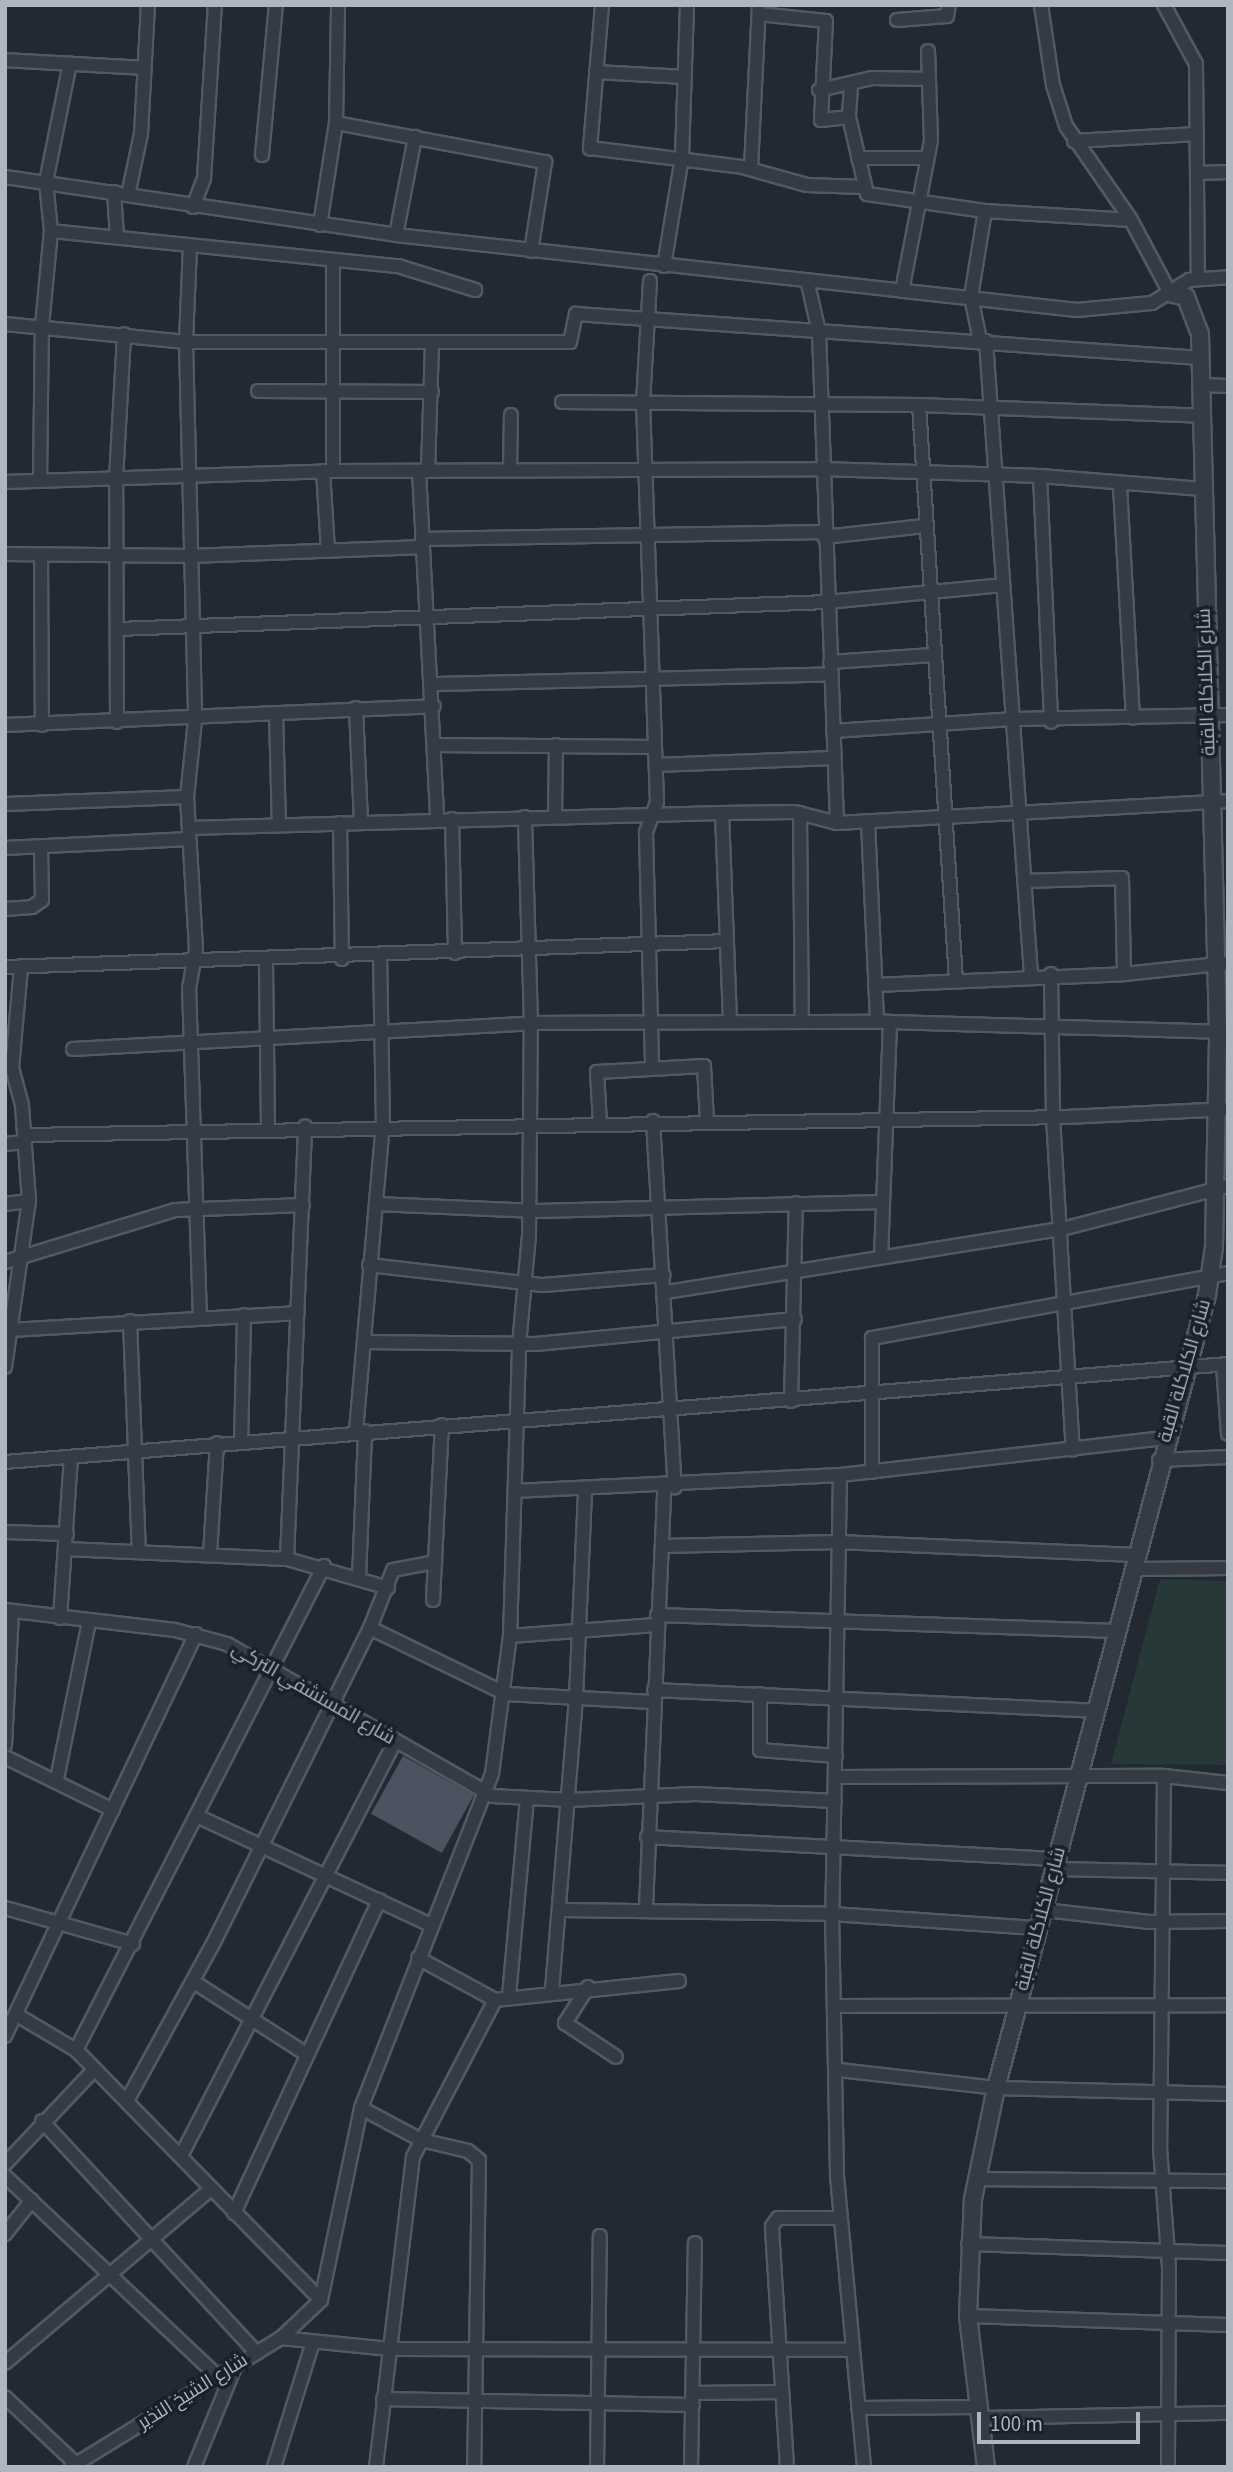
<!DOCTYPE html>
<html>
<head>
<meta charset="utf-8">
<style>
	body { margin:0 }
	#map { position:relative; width:1233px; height:2472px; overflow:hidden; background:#222933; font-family:"Source Sans 3",Cairo,sans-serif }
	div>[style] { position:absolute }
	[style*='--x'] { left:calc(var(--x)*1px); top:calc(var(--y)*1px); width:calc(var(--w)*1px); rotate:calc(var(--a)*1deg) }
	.green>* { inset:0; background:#273838 }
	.building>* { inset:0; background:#4a535f; transform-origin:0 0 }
	.roads { filter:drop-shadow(2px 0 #525962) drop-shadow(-2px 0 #525962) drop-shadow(0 2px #525962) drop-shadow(0 -2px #525962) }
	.minor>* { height:12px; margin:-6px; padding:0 6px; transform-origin:6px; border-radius:6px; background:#353b44 }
	.tertiary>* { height:16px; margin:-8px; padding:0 8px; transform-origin:8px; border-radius:8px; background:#353b44 }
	span { translate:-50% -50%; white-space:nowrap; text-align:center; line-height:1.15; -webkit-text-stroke:7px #1a2028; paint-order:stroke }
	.street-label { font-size:19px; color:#afb6c1 }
	.frame { position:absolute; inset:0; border:7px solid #afb6c1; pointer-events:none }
	.scale { position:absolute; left:977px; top:2412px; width:163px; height:32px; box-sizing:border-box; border:4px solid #afb6c1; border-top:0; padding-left:9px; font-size:21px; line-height:24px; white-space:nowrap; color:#afb6c1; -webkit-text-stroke:5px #1a2028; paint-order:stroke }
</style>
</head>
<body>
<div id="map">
	<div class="green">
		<div style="clip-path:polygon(1160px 1579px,1228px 1581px,1228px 1765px,1111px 1764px)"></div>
	</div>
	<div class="building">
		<div style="left:403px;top:1756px;width:81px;height:66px;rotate:29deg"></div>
	</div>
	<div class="roads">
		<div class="minor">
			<div style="--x:602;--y:5;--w:144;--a:94.8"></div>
			<div style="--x:590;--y:148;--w:153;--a:7.1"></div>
			<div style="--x:742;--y:167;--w:67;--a:15.5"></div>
			<div style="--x:807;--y:185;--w:56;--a:2"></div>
			<div style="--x:1041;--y:5;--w:81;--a:81.5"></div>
			<div style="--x:1053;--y:85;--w:43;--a:72.4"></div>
			<div style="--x:1066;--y:126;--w:114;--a:55.3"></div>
			<div style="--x:1131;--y:220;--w:83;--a:61.9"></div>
			<div style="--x:1164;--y:5;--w:67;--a:61.5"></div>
			<div style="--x:1196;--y:64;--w:213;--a:89.5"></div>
			<div style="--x:759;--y:14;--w:67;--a:6"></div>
			<div style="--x:826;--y:21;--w:99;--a:92.9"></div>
			<div style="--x:821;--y:120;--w:28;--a:-6"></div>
			<div style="--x:897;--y:20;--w:50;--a:-4.6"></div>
			<div style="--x:947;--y:16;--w:11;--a:-80"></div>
			<div style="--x:5;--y:60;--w:139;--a:3.3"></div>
			<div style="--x:596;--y:72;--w:89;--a:3.2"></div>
			<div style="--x:851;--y:86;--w:31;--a:94"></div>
			<div style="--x:849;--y:117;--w:79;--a:76.8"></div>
			<div style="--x:867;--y:194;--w:119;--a:8.2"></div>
			<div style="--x:985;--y:211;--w:146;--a:3.5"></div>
			<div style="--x:819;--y:90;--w:54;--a:-12.8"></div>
			<div style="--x:872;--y:78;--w:57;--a:1"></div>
			<div style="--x:336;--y:123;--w:213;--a:10.6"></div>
			<div style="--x:545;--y:162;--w:90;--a:98.9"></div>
			<div style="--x:1074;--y:141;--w:123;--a:-3.3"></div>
			<div style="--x:262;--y:155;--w:151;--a:-84.7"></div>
			<div style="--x:858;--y:158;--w:69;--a:0"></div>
			<div style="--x:751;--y:168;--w:163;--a:-87.2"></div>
			<div style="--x:1198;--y:173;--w:30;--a:-2"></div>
			<div style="--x:5;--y:177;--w:395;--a:8.4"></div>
			<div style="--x:396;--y:235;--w:685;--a:6.28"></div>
			<div style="--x:1077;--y:310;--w:75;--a:-5.3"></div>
			<div style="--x:1152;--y:303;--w:44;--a:-31.9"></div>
			<div style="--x:1189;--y:280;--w:39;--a:-4"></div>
			<div style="--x:114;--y:192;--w:45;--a:86.2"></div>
			<div style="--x:128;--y:195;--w:62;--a:-78"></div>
			<div style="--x:141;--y:134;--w:129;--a:-86.9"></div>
			<div style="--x:193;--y:207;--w:31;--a:-69"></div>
			<div style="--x:204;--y:178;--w:173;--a:-86.4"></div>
			<div style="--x:320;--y:225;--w:103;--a:-81.1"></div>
			<div style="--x:336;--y:123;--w:118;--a:-89"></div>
			<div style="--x:51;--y:231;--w:349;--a:5.8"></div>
			<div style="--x:398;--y:266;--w:81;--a:17.3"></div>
			<div style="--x:396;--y:235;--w:100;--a:-79"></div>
			<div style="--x:190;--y:246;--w:96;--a:92.4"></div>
			<div style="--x:186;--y:342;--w:378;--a:88.6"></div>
			<div style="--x:195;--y:720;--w:77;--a:95.9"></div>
			<div style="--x:187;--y:797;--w:152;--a:86.6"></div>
			<div style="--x:196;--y:949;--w:39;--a:100"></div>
			<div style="--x:189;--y:987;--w:331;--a:88.1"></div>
			<div style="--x:664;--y:266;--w:110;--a:-80.6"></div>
			<div style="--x:682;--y:157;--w:152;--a:-88.1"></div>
			<div style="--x:650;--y:281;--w:121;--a:93.3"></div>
			<div style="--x:643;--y:402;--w:400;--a:88"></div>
			<div style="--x:657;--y:802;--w:33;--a:110"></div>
			<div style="--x:646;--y:833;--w:235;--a:88.5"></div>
			<div style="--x:808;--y:284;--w:49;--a:77.1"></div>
			<div style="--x:819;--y:332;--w:491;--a:87.9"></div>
			<div style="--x:902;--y:291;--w:153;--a:-79.1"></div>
			<div style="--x:931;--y:141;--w:90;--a:-91.9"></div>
			<div style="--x:5;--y:324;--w:182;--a:5.7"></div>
			<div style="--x:186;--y:342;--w:384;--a:0"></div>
			<div style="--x:570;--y:342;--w:29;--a:-78"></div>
			<div style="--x:576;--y:314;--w:626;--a:4.03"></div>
			<div style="--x:980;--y:340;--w:44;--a:-101.8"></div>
			<div style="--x:971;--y:297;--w:87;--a:-80.8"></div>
			<div style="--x:986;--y:341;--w:636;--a:85.94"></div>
			<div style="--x:1201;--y:385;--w:27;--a:2"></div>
			<div style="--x:258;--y:391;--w:174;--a:0.3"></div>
			<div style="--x:562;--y:402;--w:357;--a:0.5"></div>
			<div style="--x:919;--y:405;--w:283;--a:2.2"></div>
			<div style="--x:919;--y:405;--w:576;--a:86.32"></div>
			<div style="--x:510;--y:470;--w:55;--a:-89"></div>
			<div style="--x:323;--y:471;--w:80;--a:86.4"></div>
			<div style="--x:333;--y:471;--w:210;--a:-90"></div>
			<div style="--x:419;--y:471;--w:348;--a:87"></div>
			<div style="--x:428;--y:471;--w:127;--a:-88.2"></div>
			<div style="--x:1040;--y:476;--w:246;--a:87.4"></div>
			<div style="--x:40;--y:481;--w:155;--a:-89.3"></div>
			<div style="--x:42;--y:326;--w:95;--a:-84.6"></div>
			<div style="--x:51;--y:231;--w:49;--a:-95.8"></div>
			<div style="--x:46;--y:182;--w:121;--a:-78.6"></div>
			<div style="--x:5;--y:482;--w:328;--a:-1.9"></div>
			<div style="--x:333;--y:471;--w:488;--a:-0.2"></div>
			<div style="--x:821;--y:469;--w:219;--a:1.8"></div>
			<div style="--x:1040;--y:476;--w:163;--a:4.6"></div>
			<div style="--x:1120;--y:486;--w:232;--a:86.8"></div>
			<div style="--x:824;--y:537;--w:101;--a:-6.3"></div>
			<div style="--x:422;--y:539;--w:402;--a:-1"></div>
			<div style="--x:5;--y:554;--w:185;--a:0.6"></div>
			<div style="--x:190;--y:556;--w:233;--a:-2.2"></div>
			<div style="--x:41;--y:555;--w:170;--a:89.7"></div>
			<div style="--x:118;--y:629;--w:710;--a:-2.18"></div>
			<div style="--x:827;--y:602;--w:176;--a:-5.5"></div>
			<div style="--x:830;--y:662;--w:103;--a:-3.9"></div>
			<div style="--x:433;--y:684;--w:398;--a:-1.4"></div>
			<div style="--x:356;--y:708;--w:114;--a:87.5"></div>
			<div style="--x:276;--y:713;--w:112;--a:88.5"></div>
			<div style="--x:117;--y:722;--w:243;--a:-90.2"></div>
			<div style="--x:116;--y:479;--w:145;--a:-86.8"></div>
			<div style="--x:5;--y:725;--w:429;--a:-2.5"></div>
			<div style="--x:833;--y:731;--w:183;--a:-3.8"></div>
			<div style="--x:1016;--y:719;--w:212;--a:-1.1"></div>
			<div style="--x:435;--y:745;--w:218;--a:0.5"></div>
			<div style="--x:656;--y:765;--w:177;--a:-2.3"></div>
			<div style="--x:5;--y:804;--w:182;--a:-2.2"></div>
			<div style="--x:722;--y:813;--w:209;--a:87.8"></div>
			<div style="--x:800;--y:813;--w:209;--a:89.5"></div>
			<div style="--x:555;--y:816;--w:71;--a:-89.2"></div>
			<div style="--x:452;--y:819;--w:134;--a:88.7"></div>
			<div style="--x:868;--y:822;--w:200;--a:87.4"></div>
			<div style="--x:340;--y:823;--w:136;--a:89.2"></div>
			<div style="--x:189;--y:828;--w:533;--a:-1.61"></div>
			<div style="--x:722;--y:813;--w:73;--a:-0.8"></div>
			<div style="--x:795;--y:812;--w:43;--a:14.7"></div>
			<div style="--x:837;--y:823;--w:392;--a:-3.2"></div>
			<div style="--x:5;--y:848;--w:184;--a:-2.8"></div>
			<div style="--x:1024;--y:881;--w:98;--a:-1.8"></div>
			<div style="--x:1122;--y:878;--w:96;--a:88.8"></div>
			<div style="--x:5;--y:909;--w:27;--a:-4"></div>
			<div style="--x:32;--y:907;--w:12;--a:-35"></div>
			<div style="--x:42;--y:900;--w:51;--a:-91.1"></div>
			<div style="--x:266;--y:962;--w:166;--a:89.3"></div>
			<div style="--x:5;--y:967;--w:722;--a:-2.06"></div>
			<div style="--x:1051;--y:974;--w:143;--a:89.2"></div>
			<div style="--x:1053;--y:1117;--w:333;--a:86.6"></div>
			<div style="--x:875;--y:985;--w:249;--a:-2.5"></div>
			<div style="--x:1124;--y:974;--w:105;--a:-6"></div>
			<div style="--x:73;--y:1049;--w:459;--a:-3.2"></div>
			<div style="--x:531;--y:1023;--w:359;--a:-0.2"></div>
			<div style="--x:890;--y:1022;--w:328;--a:1.7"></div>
			<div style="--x:653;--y:1121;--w:367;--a:86.6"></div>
			<div style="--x:600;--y:1123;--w:51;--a:-93.4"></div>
			<div style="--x:597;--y:1072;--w:107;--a:-3.2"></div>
			<div style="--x:704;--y:1066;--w:55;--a:86.9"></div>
			<div style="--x:25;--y:1135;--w:1042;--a:-0.99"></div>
			<div style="--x:1067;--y:1117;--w:161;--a:-2.8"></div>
			<div style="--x:5;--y:1144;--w:20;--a:-6"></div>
			<div style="--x:5;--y:1204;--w:24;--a:-7"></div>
			<div style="--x:376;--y:1204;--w:161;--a:2.5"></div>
			<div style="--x:537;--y:1211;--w:346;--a:-1.5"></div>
			<div style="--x:881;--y:1257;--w:235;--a:-87.8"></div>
			<div style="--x:5;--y:1262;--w:178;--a:-17"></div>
			<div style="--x:175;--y:1210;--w:128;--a:-2.2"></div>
			<div style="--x:369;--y:1265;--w:175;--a:6.6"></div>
			<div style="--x:543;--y:1285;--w:121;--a:-4.7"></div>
			<div style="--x:667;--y:1292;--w:400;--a:-9.1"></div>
			<div style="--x:1062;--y:1229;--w:171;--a:-14.5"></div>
			<div style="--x:130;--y:1321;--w:230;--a:87.8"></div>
			<div style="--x:12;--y:1330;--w:286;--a:-3.4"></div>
			<div style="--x:364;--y:1342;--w:172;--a:0.7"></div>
			<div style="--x:536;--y:1344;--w:260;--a:-5.5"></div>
			<div style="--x:1223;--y:1365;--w:69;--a:85.9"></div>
			<div style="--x:5;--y:1367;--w:168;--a:-81.8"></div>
			<div style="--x:29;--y:1201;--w:96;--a:-94.2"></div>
			<div style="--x:22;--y:1105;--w:38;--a:-105"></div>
			<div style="--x:12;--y:1068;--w:101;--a:-84.9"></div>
			<div style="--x:791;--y:1401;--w:198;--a:-88.6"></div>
			<div style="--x:356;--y:1431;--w:307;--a:-85"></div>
			<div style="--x:383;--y:1125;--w:168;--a:-91"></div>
			<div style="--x:241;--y:1442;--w:127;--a:-88.6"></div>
			<div style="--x:1159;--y:1460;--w:69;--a:-2.5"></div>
			<div style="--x:5;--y:1462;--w:1227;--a:-4.58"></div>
			<div style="--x:872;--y:1472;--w:134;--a:-90"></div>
			<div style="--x:872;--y:1338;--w:362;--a:-10.3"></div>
			<div style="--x:840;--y:1475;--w:439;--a:91"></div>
			<div style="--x:832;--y:1914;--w:262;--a:88.9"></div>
			<div style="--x:837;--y:2176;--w:292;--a:84.7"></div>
			<div style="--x:515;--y:1491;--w:325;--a:-2.8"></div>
			<div style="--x:840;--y:1475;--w:327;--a:-6.5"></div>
			<div style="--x:5;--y:1532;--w:62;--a:1.8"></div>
			<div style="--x:662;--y:1546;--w:176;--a:-1.3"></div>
			<div style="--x:838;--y:1542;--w:298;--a:2.5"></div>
			<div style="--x:66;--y:1549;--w:221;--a:2.6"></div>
			<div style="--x:287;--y:1559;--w:105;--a:16"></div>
			<div style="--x:210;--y:1554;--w:111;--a:-86.4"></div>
			<div style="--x:287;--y:1559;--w:433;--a:-87.6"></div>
			<div style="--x:1132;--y:1569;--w:96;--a:-0.6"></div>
			<div style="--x:359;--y:1577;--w:146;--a:-87.6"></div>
			<div style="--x:433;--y:1600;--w:175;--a:-87.1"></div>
			<div style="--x:5;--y:1610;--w:171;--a:6.7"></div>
			<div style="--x:175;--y:1630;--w:54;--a:15.1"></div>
			<div style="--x:227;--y:1644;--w:305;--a:29.8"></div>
			<div style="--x:492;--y:1796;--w:77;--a:3"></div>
			<div style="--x:569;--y:1800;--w:126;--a:-2.7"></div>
			<div style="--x:695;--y:1794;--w:140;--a:2.9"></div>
			<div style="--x:657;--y:1615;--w:460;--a:2"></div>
			<div style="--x:60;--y:1618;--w:160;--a:-86.1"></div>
			<div style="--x:370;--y:1628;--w:151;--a:25.9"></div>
			<div style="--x:506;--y:1694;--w:146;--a:3.1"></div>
			<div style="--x:510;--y:1636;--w:146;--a:-4.3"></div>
			<div style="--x:654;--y:1690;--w:441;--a:2.7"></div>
			<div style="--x:760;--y:1694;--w:56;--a:90"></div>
			<div style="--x:760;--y:1750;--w:76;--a:4.5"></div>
			<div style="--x:5;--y:1745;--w:134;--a:-87"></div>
			<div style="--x:5;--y:1757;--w:120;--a:26.1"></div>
			<div style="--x:1164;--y:1776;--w:372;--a:90.6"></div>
			<div style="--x:1160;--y:2148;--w:119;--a:85.7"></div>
			<div style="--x:1169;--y:2267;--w:200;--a:90.3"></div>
			<div style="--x:836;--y:1777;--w:328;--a:-0.2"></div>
			<div style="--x:1164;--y:1776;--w:64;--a:6.2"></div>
			<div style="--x:57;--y:1779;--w:160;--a:-78.5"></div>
			<div style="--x:197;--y:1816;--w:256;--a:25"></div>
			<div style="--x:647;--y:1837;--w:411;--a:3.1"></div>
			<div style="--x:1054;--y:1869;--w:174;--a:1.3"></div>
			<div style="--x:646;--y:1907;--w:420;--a:-87.5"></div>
			<div style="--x:5;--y:1908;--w:133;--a:15.7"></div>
			<div style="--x:561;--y:1910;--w:271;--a:0.8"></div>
			<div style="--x:832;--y:1914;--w:208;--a:3.9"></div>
			<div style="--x:1044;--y:1910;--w:106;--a:6.5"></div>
			<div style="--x:1149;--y:1922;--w:79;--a:-0.7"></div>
			<div style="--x:418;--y:1958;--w:88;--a:28.6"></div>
			<div style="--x:495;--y:2000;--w:185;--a:-5.9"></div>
			<div style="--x:194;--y:1982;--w:133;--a:32.7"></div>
			<div style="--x:588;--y:1987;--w:43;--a:122.6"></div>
			<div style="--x:565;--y:2023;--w:61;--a:33.7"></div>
			<div style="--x:552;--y:1990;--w:293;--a:-85.3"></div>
			<div style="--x:576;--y:1698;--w:208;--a:-87.5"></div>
			<div style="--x:509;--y:1996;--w:197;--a:-84.8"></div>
			<div style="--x:837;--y:2006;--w:391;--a:-0.1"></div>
			<div style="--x:17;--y:2015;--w:69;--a:30.7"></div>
			<div style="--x:76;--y:2050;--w:350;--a:45.6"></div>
			<div style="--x:5;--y:2036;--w:445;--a:-64.6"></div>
			<div style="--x:76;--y:2050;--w:544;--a:-62.87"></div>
			<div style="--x:839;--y:2070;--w:158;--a:6.5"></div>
			<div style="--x:996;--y:2088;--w:232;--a:1.5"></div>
			<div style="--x:128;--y:2099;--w:177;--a:-61.3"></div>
			<div style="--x:213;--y:1944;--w:353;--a:-63.6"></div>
			<div style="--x:370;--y:1628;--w:62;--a:-68.4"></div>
			<div style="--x:393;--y:1570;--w:43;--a:-10.8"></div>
			<div style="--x:361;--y:2108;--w:68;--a:28.1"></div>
			<div style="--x:421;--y:2140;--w:48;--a:13.2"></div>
			<div style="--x:468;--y:2151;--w:14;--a:39"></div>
			<div style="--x:479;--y:2160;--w:307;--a:90.9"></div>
			<div style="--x:42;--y:2121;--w:316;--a:47.2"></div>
			<div style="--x:181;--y:2156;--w:467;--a:-62.7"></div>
			<div style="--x:5;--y:2164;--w:129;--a:-46.6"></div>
			<div style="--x:5;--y:2176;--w:293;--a:43.3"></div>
			<div style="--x:977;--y:2179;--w:251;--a:0.5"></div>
			<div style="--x:234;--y:2213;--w:345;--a:-65.1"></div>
			<div style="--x:5;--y:2234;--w:43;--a:-51.5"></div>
			<div style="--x:968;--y:2244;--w:260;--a:2"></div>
			<div style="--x:968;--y:2316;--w:260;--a:2"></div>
			<div style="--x:281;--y:2338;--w:109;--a:5.8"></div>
			<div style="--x:389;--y:2349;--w:463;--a:0.1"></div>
			<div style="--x:5;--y:2363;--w:270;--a:-40.2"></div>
			<div style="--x:693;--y:2393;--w:89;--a:-0.6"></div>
			<div style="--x:5;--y:2397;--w:98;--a:43.3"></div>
			<div style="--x:383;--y:2399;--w:310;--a:1.1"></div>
			<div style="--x:858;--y:2408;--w:120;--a:-0.5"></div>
			<div style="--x:979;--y:2418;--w:249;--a:-1.2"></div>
			<div style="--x:71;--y:2467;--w:246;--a:-31.6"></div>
			<div style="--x:281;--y:2338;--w:55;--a:-43.5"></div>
			<div style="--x:321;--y:2300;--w:196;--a:-78.2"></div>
			<div style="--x:361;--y:2108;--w:359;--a:-68.6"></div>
			<div style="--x:492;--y:1774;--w:139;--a:-82.6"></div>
			<div style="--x:510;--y:1636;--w:291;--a:-88.2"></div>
			<div style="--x:519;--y:1345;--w:109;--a:-84.8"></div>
			<div style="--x:529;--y:1236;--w:213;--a:-89.5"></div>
			<div style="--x:531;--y:1023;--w:206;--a:-91.7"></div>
			<div style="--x:194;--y:2467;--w:108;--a:-67.7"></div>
			<div style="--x:274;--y:2467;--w:131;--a:-72.7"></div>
			<div style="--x:376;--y:2467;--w:312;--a:-83.2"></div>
			<div style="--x:413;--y:2157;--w:177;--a:-62.4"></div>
			<div style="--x:597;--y:2467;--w:231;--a:-89.3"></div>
			<div style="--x:691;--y:2467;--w:224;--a:-89"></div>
			<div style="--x:787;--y:2467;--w:241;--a:-93.6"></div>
			<div style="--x:772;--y:2226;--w:10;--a:-53"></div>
			<div style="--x:778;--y:2218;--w:62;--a:0"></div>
		</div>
		<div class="tertiary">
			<div style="--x:986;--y:2467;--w:152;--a:-96.8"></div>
			<div style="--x:968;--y:2316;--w:117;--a:-87.6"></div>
			<div style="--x:973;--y:2199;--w:113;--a:-78.3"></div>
			<div style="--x:996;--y:2088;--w:821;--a:-75.1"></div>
			<div style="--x:1207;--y:1295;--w:49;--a:-81.7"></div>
			<div style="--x:1214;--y:1247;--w:215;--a:-88.9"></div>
			<div style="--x:1218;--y:1032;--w:698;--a:-91.48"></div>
			<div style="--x:1200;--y:334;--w:40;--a:-111"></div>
			<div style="--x:1186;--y:297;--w:16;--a:-166"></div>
		</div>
	</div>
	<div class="street-label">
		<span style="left:1207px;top:682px;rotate:-92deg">شارع الكلاكلة القبة</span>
		<span style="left:1185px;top:1371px;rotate:-74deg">شارع الكلاكلة القبة</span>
		<span style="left:313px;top:1694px;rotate:30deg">شارع المستشفي التركي</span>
		<span style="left:1041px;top:1919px;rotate:-75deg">شارع الكلاكلة القبة</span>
		<span style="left:193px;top:2392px;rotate:-32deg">شارع الشيخ النذير</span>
	</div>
	<div class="frame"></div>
	<div class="scale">100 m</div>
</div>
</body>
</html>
